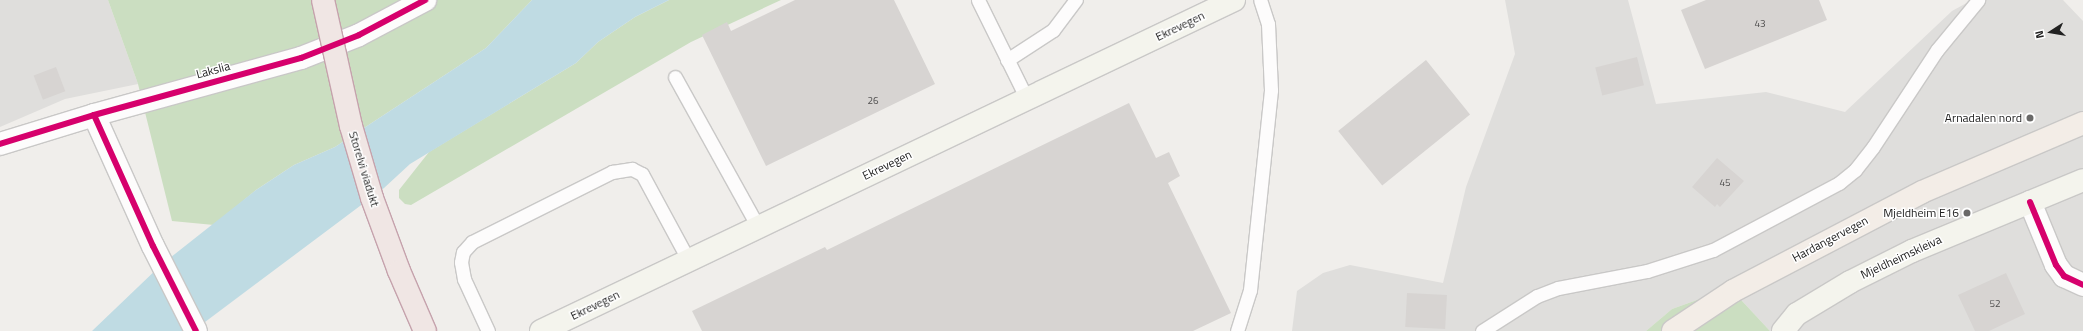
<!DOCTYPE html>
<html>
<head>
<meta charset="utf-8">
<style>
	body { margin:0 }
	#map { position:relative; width:2083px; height:331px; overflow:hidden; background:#f0eeeb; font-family:"Titillium Web",sans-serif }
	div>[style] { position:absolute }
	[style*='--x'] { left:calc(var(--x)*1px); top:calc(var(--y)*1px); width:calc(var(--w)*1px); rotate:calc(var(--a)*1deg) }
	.residential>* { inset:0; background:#dfdedc }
	.forest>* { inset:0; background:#cbdec1 }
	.water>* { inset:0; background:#bfdbe3 }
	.building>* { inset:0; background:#d7d4d2; transform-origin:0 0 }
	.roads { filter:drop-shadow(1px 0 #c9c8c7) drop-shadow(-1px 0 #c9c8c7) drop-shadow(0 1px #c9c8c7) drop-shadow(0 -1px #c9c8c7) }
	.service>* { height:13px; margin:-6.5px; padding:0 6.5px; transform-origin:6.5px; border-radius:6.5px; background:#fdfcfc }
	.minor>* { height:22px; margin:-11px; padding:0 11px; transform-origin:11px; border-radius:11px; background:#fdfcfc }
	.tertiary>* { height:22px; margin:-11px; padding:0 11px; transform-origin:11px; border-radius:11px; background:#fdfcfc }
	.secondary>* { height:22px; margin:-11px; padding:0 11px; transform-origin:11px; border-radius:11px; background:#f4f4ed }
	.primary>* { height:22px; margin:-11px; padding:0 11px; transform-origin:11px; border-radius:11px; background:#f3ede7 }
	.bridges { filter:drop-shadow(1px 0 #c5a2ac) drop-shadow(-1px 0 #c5a2ac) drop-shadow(0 1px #c5a2ac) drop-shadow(0 -1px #c5a2ac) }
	.trunk-bridge>* { height:22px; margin:-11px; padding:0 11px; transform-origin:11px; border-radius:11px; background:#f0e6e4 }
	.cycleway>* { height:6px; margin:-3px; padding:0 3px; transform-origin:3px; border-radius:3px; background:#d6006c }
	.dots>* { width:11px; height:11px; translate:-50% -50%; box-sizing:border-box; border:2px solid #fff; border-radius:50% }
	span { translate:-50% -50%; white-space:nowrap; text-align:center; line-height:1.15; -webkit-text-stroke:3px #fff; paint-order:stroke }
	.number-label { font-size:10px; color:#4f4e4e }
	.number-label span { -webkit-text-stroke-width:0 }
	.street-label { font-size:12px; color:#222 }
	.poi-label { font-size:12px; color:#222 }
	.right { translate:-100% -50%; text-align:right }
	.north { position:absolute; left:2031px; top:12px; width:40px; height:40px; -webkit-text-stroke:3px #fff; paint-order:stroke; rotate:258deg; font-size:11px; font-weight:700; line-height:16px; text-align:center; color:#222 }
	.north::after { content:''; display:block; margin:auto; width:14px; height:18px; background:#222; clip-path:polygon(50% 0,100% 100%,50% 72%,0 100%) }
</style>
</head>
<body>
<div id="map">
	<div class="residential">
		<div style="clip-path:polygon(0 0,108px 0,138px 84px,65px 99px,0 127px)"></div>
		<div style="clip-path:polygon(1505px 0,1628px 0,1656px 104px,1766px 92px,1845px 112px,1952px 11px,1972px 0,2063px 0,2083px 21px,2083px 331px,1770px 331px,1730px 288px,1672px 309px,1646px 331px,1292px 331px,1297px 291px,1323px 273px,1350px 265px,1443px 283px,1466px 187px,1515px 54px)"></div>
	</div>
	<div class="forest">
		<div style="clip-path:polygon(108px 0,532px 0,486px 48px,335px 147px,294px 165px,256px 190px,214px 225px,172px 221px,138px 84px)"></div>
		<div style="clip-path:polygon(669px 0,781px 0,691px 42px,411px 205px,405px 204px,399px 198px,399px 190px,429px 152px,576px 63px,598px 42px,635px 17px)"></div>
		<div style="clip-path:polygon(1730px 288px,1770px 331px,1646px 331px,1672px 309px)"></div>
	</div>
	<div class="water">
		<div style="clip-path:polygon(532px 0,669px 0,635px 17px,598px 42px,576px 63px,410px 164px,384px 188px,193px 331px,92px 331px,161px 265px,256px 190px,294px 165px,335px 147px,486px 48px)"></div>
	</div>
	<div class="building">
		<div style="clip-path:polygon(795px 0,894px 0,935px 84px,766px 166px,702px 35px,727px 22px,731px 31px)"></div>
		<div style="clip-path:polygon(1706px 0,1819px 0,1827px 20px,1705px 69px,1681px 10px)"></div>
		<div style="left:1637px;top:57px;width:29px;height:43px;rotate:76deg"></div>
		<div style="left:1426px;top:60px;width:70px;height:113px;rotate:51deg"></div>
		<div style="left:56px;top:67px;width:26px;height:24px;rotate:69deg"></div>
		<div style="clip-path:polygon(1129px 103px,1156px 158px,1169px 152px,1180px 176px,1168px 183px,1231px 313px,1193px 331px,702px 331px,692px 311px,825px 247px,827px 250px)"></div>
		<div style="clip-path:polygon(1717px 158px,1744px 181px,1720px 207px,1717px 204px,1715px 207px,1692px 187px)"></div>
		<div style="clip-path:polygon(2006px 273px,2025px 314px,1989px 331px,1975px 331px,1958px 295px)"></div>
		<div style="left:1407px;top:293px;width:40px;height:34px;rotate:3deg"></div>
	</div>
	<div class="roads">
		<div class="service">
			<div style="--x:978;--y:0;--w:110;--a:63.7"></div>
			<div style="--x:1007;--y:60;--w:55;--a:-33.1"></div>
			<div style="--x:1053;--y:30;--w:38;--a:-53"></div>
			<div style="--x:675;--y:77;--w:171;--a:61"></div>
			<div style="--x:488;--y:331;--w:57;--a:-114.8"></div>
			<div style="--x:464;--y:279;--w:17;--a:-100"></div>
			<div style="--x:461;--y:262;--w:10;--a:-79"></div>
			<div style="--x:463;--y:252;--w:13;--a:-48"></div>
			<div style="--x:472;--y:242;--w:157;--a:-26.6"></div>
			<div style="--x:612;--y:172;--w:20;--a:-9"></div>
			<div style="--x:632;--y:169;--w:11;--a:27"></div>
			<div style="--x:642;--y:174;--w:99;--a:61.6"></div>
			<div style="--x:1237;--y:331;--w:43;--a:-72.4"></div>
			<div style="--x:1250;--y:290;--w:201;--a:-84"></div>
			<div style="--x:1271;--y:90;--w:66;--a:-92.6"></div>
			<div style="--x:1268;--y:24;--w:25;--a:-108"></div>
			<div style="--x:1482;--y:331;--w:65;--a:-32.5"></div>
			<div style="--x:1537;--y:296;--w:22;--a:-21"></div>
			<div style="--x:1558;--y:288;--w:91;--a:-10.8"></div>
			<div style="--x:1647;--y:271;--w:69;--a:-17.7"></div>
			<div style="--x:1713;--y:250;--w:143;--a:-28"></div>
			<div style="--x:1839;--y:183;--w:21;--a:-39"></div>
			<div style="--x:1855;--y:170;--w:29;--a:-52"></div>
			<div style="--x:1873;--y:147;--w:116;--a:-56.6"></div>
			<div style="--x:1937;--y:50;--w:65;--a:-50.6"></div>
		</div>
		<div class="minor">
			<div style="--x:0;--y:144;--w:98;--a:-17.1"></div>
			<div style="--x:94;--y:115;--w:215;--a:-15.4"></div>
			<div style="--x:301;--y:58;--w:62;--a:-21.6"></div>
			<div style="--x:359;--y:35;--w:75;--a:-27.9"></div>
			<div style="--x:2030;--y:202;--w:68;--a:67.6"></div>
			<div style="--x:2056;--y:265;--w:14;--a:54"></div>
			<div style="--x:2064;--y:276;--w:21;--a:25"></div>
		</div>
		<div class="tertiary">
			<div style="--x:94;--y:115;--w:144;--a:65.8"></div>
			<div style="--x:153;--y:246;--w:95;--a:63.2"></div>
		</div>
		<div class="secondary">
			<div style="--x:541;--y:331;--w:768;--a:-25.53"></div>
			<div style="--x:1783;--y:331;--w:22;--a:-51"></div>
			<div style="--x:1797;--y:314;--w:62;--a:-31.1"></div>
			<div style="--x:1850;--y:282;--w:69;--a:-26.6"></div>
			<div style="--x:1912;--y:251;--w:185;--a:-22.5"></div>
		</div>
		<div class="primary">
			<div style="--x:1673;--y:331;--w:72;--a:-33.7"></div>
			<div style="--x:1733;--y:291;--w:213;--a:-27.6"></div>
			<div style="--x:1922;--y:192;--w:175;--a:-23.2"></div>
		</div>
	</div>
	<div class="bridges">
		<div class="trunk-bridge">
			<div style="--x:323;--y:0;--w:129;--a:77.5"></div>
			<div style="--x:351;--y:126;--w:75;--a:73.7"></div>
			<div style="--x:372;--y:198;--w:78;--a:69.7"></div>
			<div style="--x:399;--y:271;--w:65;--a:66.6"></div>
		</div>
	</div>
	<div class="cycleway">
		<div style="--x:94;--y:115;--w:144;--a:65.8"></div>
		<div style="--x:153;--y:246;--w:95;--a:63.2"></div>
		<div style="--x:0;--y:144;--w:98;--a:-17.1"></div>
		<div style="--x:94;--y:115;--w:215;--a:-15.4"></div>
		<div style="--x:301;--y:58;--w:62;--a:-21.6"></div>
		<div style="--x:359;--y:35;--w:75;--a:-27.9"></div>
		<div style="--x:2030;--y:202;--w:68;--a:67.6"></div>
		<div style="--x:2056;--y:265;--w:14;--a:54"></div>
		<div style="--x:2064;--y:276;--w:21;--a:25"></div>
	</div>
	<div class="dots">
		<div style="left:2030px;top:118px;background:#6a6968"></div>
		<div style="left:1967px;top:213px;background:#6a6968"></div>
	</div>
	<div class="number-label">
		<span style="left:1760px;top:24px">43</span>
		<span style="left:873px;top:101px">26</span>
		<span style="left:1725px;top:183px">45</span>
		<span style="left:1995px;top:304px">52</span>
	</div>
	<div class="street-label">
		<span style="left:1180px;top:26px;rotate:-26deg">Ekrevegen</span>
		<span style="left:213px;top:70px;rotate:-15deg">Lakslia</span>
		<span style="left:887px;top:165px;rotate:-26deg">Ekrevegen</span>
		<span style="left:364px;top:169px;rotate:73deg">Storelvi viadukt</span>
		<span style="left:1830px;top:239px;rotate:-28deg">Hardangervegen</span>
		<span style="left:1901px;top:257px;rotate:-25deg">Mjeldheimskleiva</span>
		<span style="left:595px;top:305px;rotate:-26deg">Ekrevegen</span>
	</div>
	<div class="poi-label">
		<span class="right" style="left:2022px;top:118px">Arnadalen nord</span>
		<span class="right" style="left:1959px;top:213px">Mjeldheim E16</span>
	</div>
	<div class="north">N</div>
</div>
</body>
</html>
